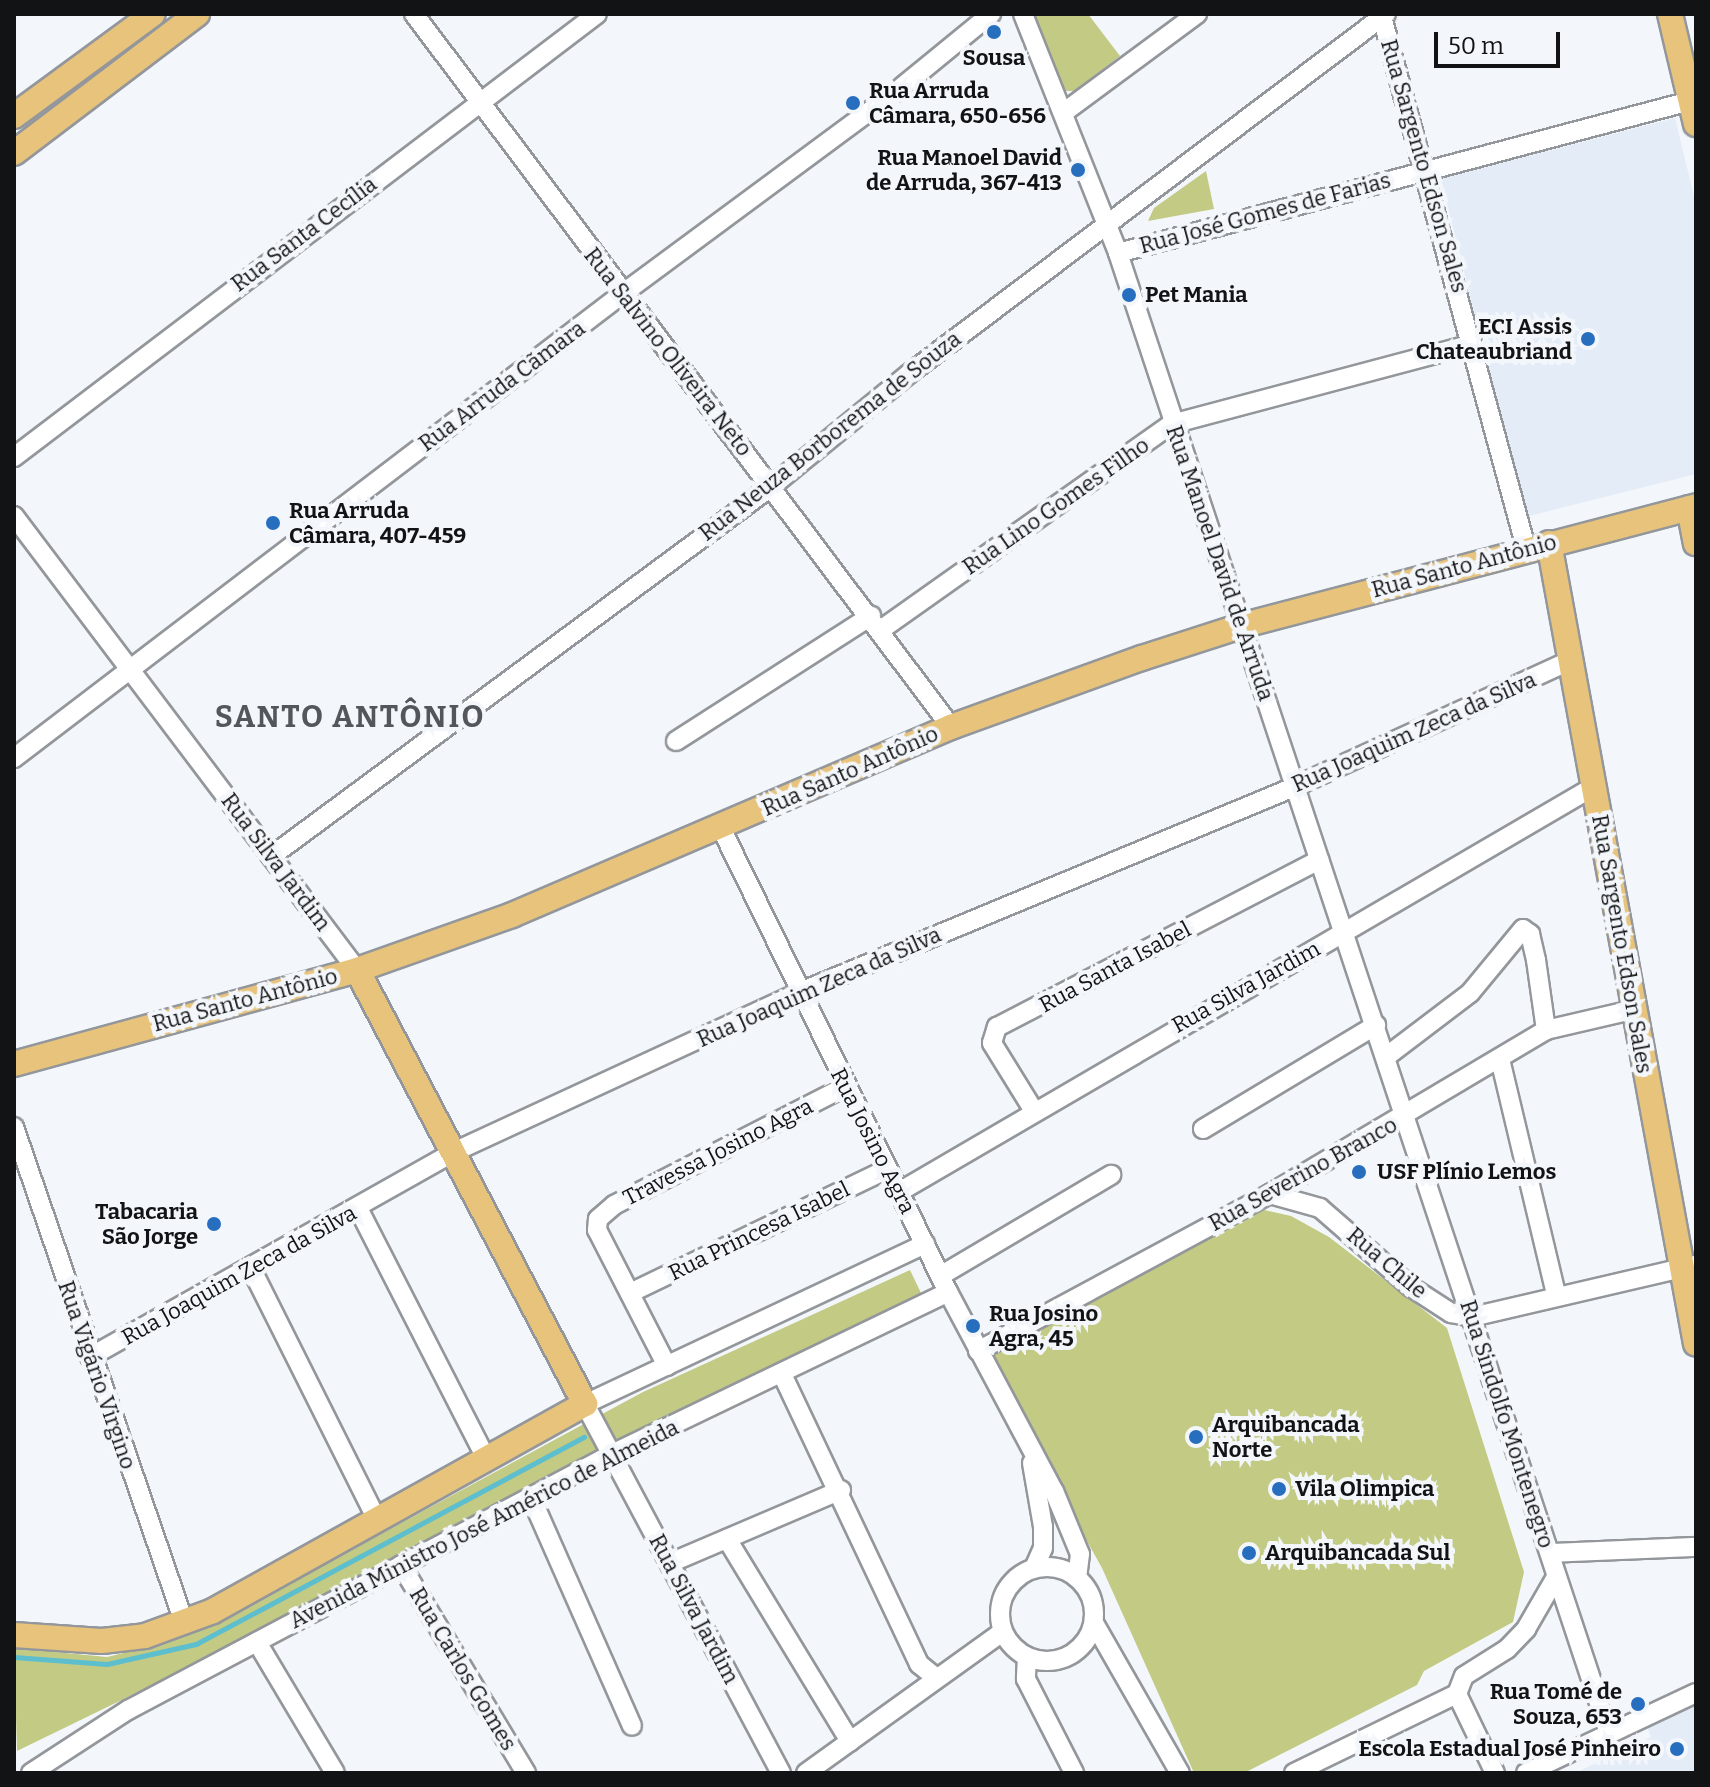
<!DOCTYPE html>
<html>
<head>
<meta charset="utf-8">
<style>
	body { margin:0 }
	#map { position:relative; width:1710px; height:1787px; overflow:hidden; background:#f3f7fb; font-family:Bitter,serif }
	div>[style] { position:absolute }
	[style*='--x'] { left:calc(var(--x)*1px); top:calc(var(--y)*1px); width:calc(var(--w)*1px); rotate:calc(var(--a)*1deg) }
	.built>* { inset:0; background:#e4ecf7 }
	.green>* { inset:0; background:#c3ca83 }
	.stream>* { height:5px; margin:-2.5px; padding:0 2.5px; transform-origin:2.5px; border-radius:2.5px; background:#5dbece }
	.roads { filter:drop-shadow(2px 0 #93979b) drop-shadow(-2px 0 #93979b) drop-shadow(0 2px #93979b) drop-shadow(0 -2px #93979b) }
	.minor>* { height:18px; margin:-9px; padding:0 9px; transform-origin:9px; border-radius:9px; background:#fff }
	.minor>.ring { margin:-9px; padding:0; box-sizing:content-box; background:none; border:18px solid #fff; border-radius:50% }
	.major>* { height:24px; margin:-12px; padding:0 12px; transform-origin:12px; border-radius:12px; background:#e8c37c }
	.dots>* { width:22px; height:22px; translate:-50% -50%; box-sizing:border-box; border:4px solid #f3f7fb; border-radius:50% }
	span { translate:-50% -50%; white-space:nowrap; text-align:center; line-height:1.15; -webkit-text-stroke:8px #f3f7fb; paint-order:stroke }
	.poi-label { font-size:22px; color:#121315; font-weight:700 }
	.left { translate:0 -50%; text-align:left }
	.right { translate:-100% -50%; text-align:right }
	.street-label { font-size:22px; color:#121315 }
	.district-label { font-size:30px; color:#53565a; font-weight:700; letter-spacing:2px }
	.frame { position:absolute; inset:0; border:16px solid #121315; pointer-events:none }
	.scale { position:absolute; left:1434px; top:32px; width:126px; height:36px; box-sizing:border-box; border:4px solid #121315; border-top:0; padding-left:10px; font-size:24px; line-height:28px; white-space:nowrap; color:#121315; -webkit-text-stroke:6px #f3f7fb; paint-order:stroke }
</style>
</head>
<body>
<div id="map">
	<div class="built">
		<div style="clip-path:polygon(1675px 118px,1696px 205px,1696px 474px,1525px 517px,1441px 179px)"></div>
		<div style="clip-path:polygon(1696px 1701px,1696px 1773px,1575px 1773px,1651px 1737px,1646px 1724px)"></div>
	</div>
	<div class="green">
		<div style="clip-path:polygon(1030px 14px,1088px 14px,1120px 56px,1074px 91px,1062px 91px)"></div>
		<div style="clip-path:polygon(1206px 171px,1214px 209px,1148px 221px,1154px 208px)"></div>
		<div style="clip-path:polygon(1255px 1208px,1291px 1216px,1329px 1237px,1447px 1328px,1524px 1572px,1513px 1622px,1424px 1671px,1417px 1685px,1244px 1773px,1194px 1773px,1102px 1568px,984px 1356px)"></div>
		<div style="clip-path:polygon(910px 1270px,922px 1295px,621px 1438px,173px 1675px,17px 1751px,14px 1648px,107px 1657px,169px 1642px,238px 1611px,643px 1392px)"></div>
	</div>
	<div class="stream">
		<div style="--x:14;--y:1657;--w:93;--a:4.3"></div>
		<div style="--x:107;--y:1664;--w:91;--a:-12.7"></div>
		<div style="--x:196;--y:1644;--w:440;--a:-28.1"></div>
	</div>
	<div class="roads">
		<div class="minor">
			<div style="--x:414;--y:14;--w:893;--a:53.01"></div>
			<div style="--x:1023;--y:14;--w:257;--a:68.3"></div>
			<div style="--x:1118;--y:253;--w:1559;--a:71.65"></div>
			<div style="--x:1382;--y:17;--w:550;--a:74.83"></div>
			<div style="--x:1063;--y:113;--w:167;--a:-36.5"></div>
			<div style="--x:1118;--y:253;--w:592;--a:-14.88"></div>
			<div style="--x:14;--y:457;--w:732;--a:-37.23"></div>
			<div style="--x:14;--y:516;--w:569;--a:52.93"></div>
			<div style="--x:882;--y:629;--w:355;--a:-35.3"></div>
			<div style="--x:1172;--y:424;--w:311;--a:-14.9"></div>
			<div style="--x:676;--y:741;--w:232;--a:-32.7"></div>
			<div style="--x:14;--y:758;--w:763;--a:-37.34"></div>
			<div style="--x:621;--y:295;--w:351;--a:-36.5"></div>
			<div style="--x:903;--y:86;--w:114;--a:-39.3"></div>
			<div style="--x:721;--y:828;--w:517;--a:63.93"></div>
			<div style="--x:948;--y:1292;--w:225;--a:62"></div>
			<div style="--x:1054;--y:1491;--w:68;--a:67.6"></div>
			<div style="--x:1080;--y:1554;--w:23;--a:97"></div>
			<div style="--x:273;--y:855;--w:621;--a:-36.48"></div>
			<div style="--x:772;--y:486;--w:178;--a:-39.3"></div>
			<div style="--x:910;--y:373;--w:596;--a:-37.02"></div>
			<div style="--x:1387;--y:1056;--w:104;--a:-37.2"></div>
			<div style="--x:1470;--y:993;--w:83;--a:-50.4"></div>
			<div style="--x:1523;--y:929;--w:9;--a:36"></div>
			<div style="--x:1530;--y:934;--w:27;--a:77"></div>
			<div style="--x:1536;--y:960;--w:71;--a:81.9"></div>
			<div style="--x:1500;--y:1059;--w:242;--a:76.6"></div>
			<div style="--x:1034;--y:1111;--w:80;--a:-121.7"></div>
			<div style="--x:992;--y:1043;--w:17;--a:-73"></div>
			<div style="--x:997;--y:1027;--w:363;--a:-27.4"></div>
			<div style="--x:14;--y:1127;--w:523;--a:71.05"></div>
			<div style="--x:1203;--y:1129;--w:202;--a:-31"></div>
			<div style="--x:899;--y:1192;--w:806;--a:-30.26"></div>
			<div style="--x:1270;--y:1194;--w:52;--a:15.6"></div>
			<div style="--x:1320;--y:1208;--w:121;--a:41"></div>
			<div style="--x:1411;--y:1287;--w:48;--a:33"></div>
			<div style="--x:1451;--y:1313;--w:21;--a:11"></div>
			<div style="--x:1472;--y:1317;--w:230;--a:-13.1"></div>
			<div style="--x:359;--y:1210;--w:279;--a:62.9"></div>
			<div style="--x:252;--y:1270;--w:277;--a:63.4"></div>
			<div style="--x:940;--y:1276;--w:199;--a:-30.6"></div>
			<div style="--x:630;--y:1293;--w:286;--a:-25.7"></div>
			<div style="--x:978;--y:1351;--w:332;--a:-28.3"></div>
			<div style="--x:1270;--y:1194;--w:321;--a:-30.7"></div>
			<div style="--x:1546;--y:1030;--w:88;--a:-13.1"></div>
			<div style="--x:90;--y:1357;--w:420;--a:-29.4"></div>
			<div style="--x:456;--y:1151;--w:377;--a:-24.8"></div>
			<div style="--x:798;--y:993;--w:537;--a:-22.55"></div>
			<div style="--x:1294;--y:787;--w:302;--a:-24.6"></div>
			<div style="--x:667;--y:1366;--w:153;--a:-117.2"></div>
			<div style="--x:597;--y:1230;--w:11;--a:-85"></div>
			<div style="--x:598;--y:1219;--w:21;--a:-41"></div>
			<div style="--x:614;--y:1205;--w:259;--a:-27.1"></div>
			<div style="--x:782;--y:1374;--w:321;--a:64.7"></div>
			<div style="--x:919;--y:1664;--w:22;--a:39"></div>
			<div style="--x:1032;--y:1463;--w:65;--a:80.2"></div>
			<div style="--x:1043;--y:1527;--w:21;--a:90"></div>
			<div style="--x:1043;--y:1548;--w:22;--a:114"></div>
			<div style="--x:531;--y:1497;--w:250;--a:66.2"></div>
			<div style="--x:727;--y:1539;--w:237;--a:58.7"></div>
			<div style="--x:1550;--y:1553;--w:146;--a:-2.4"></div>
			<div style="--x:670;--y:1563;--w:186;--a:-23.1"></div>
			<div style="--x:401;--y:1565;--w:243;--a:59"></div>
			<div class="ring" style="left:1000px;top:1567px;width:76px;height:76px"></div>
			<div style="--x:1094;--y:1623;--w:173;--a:60.2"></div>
			<div style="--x:257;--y:1642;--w:152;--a:59.2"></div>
			<div style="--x:1027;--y:1657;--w:22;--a:93"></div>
			<div style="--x:1026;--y:1679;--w:106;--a:62.9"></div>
			<div style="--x:1457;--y:1694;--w:88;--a:64.3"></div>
			<div style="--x:31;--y:1773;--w:116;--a:-33"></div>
			<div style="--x:128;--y:1710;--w:548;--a:-27.88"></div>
			<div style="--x:612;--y:1454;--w:373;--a:-25.7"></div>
			<div style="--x:781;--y:1773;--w:418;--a:-118"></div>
			<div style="--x:585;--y:1404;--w:376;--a:-25.2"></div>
			<div style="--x:806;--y:1773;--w:241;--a:-35.7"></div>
			<div style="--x:1294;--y:1773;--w:181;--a:-25.9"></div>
			<div style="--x:1457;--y:1694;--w:19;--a:-69"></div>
			<div style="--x:1464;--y:1676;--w:51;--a:-32.1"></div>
			<div style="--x:1507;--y:1649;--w:28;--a:-46"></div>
			<div style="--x:1526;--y:1629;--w:60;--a:-60"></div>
			<div style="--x:1526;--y:1773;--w:188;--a:-25.2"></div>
		</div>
		<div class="major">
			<div style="--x:1670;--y:14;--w:113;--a:76.7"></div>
			<div style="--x:14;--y:116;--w:172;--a:-36.3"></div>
			<div style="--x:14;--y:153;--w:230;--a:-37.2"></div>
			<div style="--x:1689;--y:508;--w:36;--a:79"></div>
			<div style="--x:1549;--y:543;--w:814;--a:79.6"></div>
			<div style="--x:14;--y:1064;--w:356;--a:-15.3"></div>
			<div style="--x:357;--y:970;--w:164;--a:-19.5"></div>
			<div style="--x:512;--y:915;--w:478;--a:-23.2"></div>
			<div style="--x:951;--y:727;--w:203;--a:-19.9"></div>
			<div style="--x:1142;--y:658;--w:107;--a:-17.9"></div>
			<div style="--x:1244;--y:625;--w:467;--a:-14.7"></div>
			<div style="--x:14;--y:1635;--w:88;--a:3.9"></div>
			<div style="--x:102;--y:1641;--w:43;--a:-6.6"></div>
			<div style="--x:145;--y:1636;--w:72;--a:-20.2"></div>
			<div style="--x:213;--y:1611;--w:426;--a:-29.1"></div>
			<div style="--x:585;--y:1404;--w:490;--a:-117.7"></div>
		</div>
	</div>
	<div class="dots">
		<div style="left:994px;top:32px;background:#276ebf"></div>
		<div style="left:853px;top:103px;background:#276ebf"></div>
		<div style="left:1078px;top:170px;background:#276ebf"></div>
		<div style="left:1129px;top:295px;background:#276ebf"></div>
		<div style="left:1588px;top:339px;background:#276ebf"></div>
		<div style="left:273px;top:523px;background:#276ebf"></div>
		<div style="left:1359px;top:1172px;background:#276ebf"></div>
		<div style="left:214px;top:1224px;background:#276ebf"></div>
		<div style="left:973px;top:1326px;background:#276ebf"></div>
		<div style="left:1196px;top:1437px;background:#276ebf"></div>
		<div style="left:1279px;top:1489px;background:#276ebf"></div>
		<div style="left:1249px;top:1553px;background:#276ebf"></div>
		<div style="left:1638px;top:1704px;background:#276ebf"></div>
		<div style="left:1677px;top:1749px;background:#276ebf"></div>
	</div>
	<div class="poi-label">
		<span style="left:994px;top:58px">Sousa</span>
		<span class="left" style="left:869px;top:103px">Rua Arruda<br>Câmara, 650-656</span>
		<span class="right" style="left:1062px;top:170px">Rua Manoel David<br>de Arruda, 367-413</span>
		<span class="left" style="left:1145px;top:295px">Pet Mania</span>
		<span class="right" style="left:1572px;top:339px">ECI Assis<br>Chateaubriand</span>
		<span class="left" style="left:289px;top:523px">Rua Arruda<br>Câmara, 407-459</span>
		<span class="left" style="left:1377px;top:1172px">USF Plínio Lemos</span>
		<span class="right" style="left:198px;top:1224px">Tabacaria<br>São Jorge</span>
		<span class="left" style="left:989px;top:1326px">Rua Josino<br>Agra, 45</span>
		<span class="left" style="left:1212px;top:1437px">Arquibancada<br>Norte</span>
		<span class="left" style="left:1295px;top:1489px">Vila Olimpica</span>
		<span class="left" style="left:1265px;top:1553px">Arquibancada Sul</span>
		<span class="right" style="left:1622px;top:1704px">Rua Tomé de<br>Souza, 653</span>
		<span class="right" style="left:1661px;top:1749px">Escola Estadual José Pinheiro</span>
	</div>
	<div class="street-label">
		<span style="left:1424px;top:166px;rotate:74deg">Rua Sargento Edson Sales</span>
		<span style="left:1265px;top:213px;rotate:-15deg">Rua José Gomes de Farias</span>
		<span style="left:304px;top:234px;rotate:-37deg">Rua Santa Cecília</span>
		<span style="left:668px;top:352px;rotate:52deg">Rua Salvino Oliveira Neto</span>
		<span style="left:502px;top:386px;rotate:-37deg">Rua Arruda Cãmara</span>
		<span style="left:830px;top:436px;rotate:-38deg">Rua Neuza Borborema de Souza</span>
		<span style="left:1056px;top:506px;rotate:-35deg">Rua Lino Gomes Filho</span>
		<span style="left:1220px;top:563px;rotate:71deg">Rua Manoel David de Arruda</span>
		<span style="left:1464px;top:566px;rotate:-15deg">Rua Santo Antônio</span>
		<span style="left:1414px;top:732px;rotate:-24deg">Rua Joaquim Zeca da Silva</span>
		<span style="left:850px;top:771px;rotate:-24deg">Rua Santo Antônio</span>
		<span style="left:276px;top:862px;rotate:53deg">Rua Silva Jardim</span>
		<span style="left:1622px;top:944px;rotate:80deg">Rua Sargento Edson Sales</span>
		<span style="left:1115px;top:967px;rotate:-28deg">Rua Santa Isabel</span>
		<span style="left:819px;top:987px;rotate:-24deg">Rua Joaquim Zeca da Silva</span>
		<span style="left:1246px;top:987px;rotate:-29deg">Rua Silva Jardim</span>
		<span style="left:245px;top:1000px;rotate:-15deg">Rua Santo Antônio</span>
		<span style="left:873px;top:1141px;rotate:63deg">Rua Josino Agra</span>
		<span style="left:718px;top:1152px;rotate:-27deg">Travessa Josino Agra</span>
		<span style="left:1303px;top:1174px;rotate:-29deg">Rua Severino Branco</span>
		<span style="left:759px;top:1231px;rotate:-26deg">Rua Princesa Isabel</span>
		<span style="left:1387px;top:1263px;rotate:40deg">Rua Chile</span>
		<span style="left:239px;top:1275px;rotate:-29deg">Rua Joaquim Zeca da Silva</span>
		<span style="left:97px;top:1375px;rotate:71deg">Rua Vigário Virgino</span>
		<span style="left:1507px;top:1424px;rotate:72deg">Rua Sindolfo Montenegro</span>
		<span style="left:484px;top:1524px;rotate:-27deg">Avenida Ministro José Américo de Almeida</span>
		<span style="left:694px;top:1609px;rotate:62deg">Rua Silva Jardim</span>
		<span style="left:463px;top:1669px;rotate:59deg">Rua Carlos Gomes</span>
	</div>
	<div class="district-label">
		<span style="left:350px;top:717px">SANTO ANTÔNIO</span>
	</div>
	<div class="frame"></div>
	<div class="scale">50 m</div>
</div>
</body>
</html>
